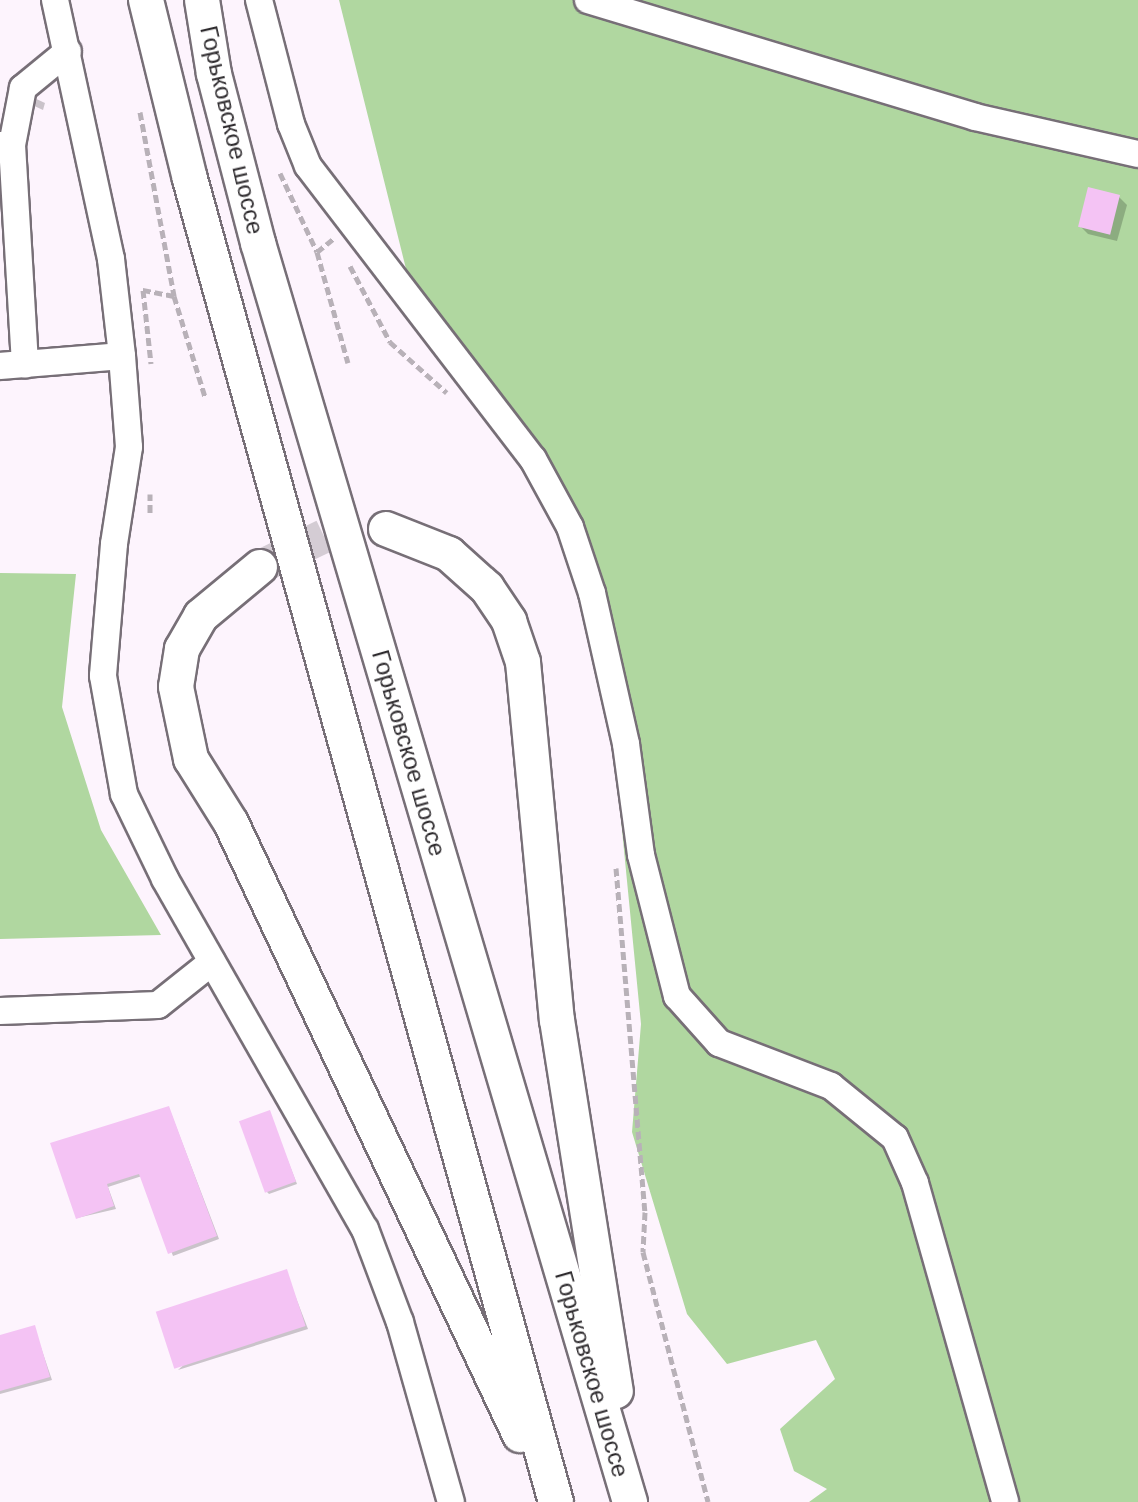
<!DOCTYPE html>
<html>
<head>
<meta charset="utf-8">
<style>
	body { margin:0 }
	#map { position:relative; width:1138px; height:1502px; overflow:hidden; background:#fdf4fd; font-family:"DM Sans",sans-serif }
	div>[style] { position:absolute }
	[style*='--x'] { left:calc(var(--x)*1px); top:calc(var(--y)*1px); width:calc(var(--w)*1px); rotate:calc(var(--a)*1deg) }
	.forest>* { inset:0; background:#b0d7a0 }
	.shadow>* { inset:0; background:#0003 }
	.building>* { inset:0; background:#f4c3f4; transform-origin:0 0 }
	.major-tunnel>* { height:34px; margin-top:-17px; transform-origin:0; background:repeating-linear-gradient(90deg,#d4ccd4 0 34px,transparent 0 51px) }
	.path>* { height:5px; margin-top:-2.5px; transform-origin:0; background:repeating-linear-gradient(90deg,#b8b1b8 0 8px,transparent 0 12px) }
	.roads { filter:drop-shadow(2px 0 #776f77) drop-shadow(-2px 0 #776f77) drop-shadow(0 2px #776f77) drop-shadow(0 -2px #776f77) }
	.minor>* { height:26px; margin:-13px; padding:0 13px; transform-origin:13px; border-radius:13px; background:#fff }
	.major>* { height:34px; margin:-17px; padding:0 17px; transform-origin:17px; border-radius:17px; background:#fff }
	span { translate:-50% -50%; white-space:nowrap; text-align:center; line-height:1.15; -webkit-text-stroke:6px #fff; paint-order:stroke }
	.street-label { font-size:24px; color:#2e2b2e }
</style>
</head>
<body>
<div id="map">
	<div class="forest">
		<div style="clip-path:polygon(339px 0,1138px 0,1138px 1502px,809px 1502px,827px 1489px,794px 1471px,780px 1429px,835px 1379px,816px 1340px,727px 1364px,687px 1314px,632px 1132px,641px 1024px,614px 748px,569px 562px,527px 469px,418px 317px)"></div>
		<div style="clip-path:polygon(0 573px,76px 574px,62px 707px,101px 830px,161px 935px,0 939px)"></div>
	</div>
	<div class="shadow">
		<div style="clip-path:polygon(32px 97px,45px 103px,43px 110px,30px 104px)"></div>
		<div style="clip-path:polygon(1119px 197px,1127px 205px,1117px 241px,1088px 234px,1080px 226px)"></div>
		<div style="clip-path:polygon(169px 1108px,219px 1239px,173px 1256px,142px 1176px,108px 1187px,116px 1209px,77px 1218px)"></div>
		<div style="clip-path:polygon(269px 1112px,297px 1184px,269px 1194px,266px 1191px)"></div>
		<div style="clip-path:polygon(286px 1272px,308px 1329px,178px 1370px)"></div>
		<div style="clip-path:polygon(34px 1327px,52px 1380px,0 1394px,0 1337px)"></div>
	</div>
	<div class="building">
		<div style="left:1088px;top:187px;width:33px;height:41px;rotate:14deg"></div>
		<div style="clip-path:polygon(169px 1106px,217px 1236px,168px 1254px,139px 1174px,107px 1184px,114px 1206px,76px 1219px,50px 1143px)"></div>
		<div style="left:270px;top:1110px;width:76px;height:33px;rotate:70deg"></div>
		<div style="left:287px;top:1269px;width:60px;height:138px;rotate:72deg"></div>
		<div style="clip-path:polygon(35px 1325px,50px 1377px,0 1391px,0 1335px)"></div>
	</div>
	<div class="major-tunnel">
		<div style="--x:260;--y:567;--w:71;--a:-25.8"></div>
		<div style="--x:324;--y:536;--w:62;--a:-6.4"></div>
	</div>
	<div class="path">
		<div style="--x:140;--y:112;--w:187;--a:79.5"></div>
		<div style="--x:174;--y:296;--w:32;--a:-169"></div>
		<div style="--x:143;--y:290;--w:74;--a:83.8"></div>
		<div style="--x:280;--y:173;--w:87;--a:64.9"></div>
		<div style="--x:317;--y:252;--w:22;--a:-39"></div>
		<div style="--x:317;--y:252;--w:115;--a:74.4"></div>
		<div style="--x:350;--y:266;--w:86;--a:62.2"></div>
		<div style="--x:390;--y:342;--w:76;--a:41.8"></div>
		<div style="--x:174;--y:296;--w:106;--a:72.9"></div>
		<div style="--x:150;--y:513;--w:19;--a:-90"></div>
		<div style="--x:616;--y:868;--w:345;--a:85.2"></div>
		<div style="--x:645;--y:1212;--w:40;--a:92.9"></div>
		<div style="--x:643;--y:1252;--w:258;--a:75.4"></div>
	</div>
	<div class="roads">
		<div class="minor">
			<div style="--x:55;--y:0;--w:265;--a:77.8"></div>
			<div style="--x:111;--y:259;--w:98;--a:83.5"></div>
			<div style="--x:122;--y:356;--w:91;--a:85.6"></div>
			<div style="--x:129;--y:447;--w:98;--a:98.8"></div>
			<div style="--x:114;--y:544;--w:132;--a:94.8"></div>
			<div style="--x:103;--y:676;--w:120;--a:79.9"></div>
			<div style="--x:124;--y:794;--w:94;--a:64.2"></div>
			<div style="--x:165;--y:879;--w:403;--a:60.3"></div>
			<div style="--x:365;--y:1229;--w:99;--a:69.4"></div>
			<div style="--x:400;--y:1322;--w:187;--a:74.2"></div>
			<div style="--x:259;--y:0;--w:128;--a:75.5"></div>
			<div style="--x:291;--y:124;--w:45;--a:68"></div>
			<div style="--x:308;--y:166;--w:369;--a:52.5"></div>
			<div style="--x:533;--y:459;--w:77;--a:61.4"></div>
			<div style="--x:570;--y:527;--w:70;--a:71.6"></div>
			<div style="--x:592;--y:593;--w:155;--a:77.3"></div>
			<div style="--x:626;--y:744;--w:112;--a:82.3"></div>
			<div style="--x:641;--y:855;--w:146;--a:75.7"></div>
			<div style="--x:677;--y:996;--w:63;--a:48.2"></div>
			<div style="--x:719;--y:1043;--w:120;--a:21"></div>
			<div style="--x:831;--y:1086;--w:82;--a:39.1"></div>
			<div style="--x:895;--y:1138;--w:49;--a:66"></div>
			<div style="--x:915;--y:1183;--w:331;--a:74.2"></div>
			<div style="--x:588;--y:0;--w:404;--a:16.8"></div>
			<div style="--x:975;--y:117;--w:167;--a:12.8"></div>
			<div style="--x:0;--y:145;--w:12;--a:0"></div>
			<div style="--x:12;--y:145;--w:220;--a:86.6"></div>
			<div style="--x:12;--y:145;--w:58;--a:-79.1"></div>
			<div style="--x:23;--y:88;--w:58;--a:-39.4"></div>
			<div style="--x:0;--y:366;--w:122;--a:-4.7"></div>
			<div style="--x:0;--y:1011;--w:158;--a:-2.2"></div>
			<div style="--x:158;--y:1005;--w:69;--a:-38.5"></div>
		</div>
		<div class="major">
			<div style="--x:146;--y:0;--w:184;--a:76.2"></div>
			<div style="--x:190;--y:179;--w:1373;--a:74.54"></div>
			<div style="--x:202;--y:0;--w:75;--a:80.8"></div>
			<div style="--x:214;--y:74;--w:175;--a:75.4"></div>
			<div style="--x:258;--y:243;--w:1313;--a:73.54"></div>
			<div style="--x:386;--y:529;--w:68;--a:21.6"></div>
			<div style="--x:449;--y:554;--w:51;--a:41.8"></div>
			<div style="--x:487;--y:588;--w:40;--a:56"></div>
			<div style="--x:509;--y:621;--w:43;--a:71.1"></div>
			<div style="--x:523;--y:662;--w:360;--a:84.6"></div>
			<div style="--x:557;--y:1020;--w:376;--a:81"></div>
			<div style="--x:260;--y:567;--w:77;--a:140.3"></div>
			<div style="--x:201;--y:616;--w:38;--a:120"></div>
			<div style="--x:182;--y:649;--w:38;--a:99"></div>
			<div style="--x:176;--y:687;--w:74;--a:78.2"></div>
			<div style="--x:191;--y:759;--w:75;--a:58"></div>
			<div style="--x:231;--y:823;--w:677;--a:64.72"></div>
		</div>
	</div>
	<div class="street-label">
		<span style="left:232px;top:130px;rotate:77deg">Горьковское шоссе</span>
		<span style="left:409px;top:753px;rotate:74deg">Горьковское шоссе</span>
		<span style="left:592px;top:1374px;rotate:74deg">Горьковское шоссе</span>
	</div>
</div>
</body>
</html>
